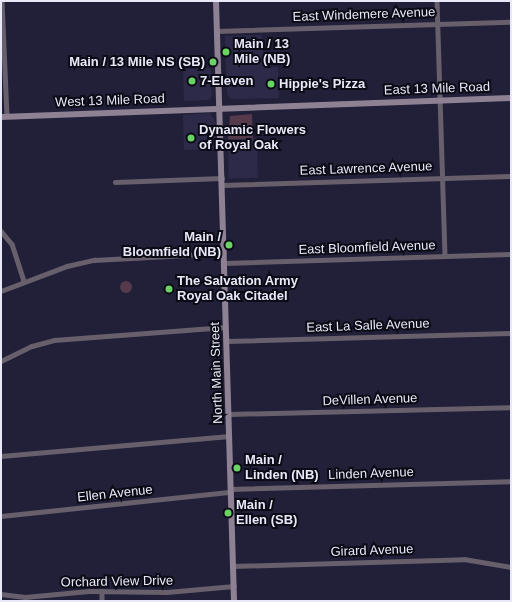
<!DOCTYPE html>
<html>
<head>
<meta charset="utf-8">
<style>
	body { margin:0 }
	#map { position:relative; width:512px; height:602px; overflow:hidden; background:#212038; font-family:Arial,sans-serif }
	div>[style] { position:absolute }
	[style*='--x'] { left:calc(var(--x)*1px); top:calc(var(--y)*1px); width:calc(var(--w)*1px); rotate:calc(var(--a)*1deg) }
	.built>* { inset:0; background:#2c2a48; transform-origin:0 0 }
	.green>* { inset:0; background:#553a4b }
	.round { border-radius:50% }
	.street>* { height:4.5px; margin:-2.25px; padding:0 2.25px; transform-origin:2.25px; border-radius:2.25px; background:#675f6b }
	.secondary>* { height:6px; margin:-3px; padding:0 3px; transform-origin:3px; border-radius:3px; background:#8e8194 }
	.dots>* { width:11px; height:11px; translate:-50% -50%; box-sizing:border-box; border:2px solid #0b0b16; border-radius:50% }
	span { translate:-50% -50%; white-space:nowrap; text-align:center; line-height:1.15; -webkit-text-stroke:4px #0b0b16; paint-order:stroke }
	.street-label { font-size:13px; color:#e8e8f9 }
	.poi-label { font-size:13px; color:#e8e8f9; font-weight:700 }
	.left { translate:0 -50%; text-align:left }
	.right { translate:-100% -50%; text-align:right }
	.frame { position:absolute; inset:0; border:2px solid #e8e8f9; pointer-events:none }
</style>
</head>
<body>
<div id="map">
	<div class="built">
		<div style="clip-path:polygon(262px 35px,264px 67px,278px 67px,279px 98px,231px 99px,227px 94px,225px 36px)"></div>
		<div style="clip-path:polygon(211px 68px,212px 96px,209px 100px,184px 101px,183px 69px)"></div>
		<div style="clip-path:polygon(210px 113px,215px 121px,216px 149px,184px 150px,183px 115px)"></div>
		<div style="left:257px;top:138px;width:40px;height:29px;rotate:89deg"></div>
	</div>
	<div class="green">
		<div style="clip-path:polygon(252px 114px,253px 139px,228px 139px,230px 116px)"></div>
		<div class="round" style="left:120px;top:281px;width:12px;height:12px"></div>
	</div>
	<div class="street">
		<div style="--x:2;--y:1;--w:115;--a:87.5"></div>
		<div style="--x:437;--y:1;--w:255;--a:88.2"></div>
		<div style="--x:217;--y:31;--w:294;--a:-1.8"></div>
		<div style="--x:115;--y:182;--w:107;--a:-2.1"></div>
		<div style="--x:222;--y:185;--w:289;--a:-1.8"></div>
		<div style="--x:1;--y:231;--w:17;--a:50"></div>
		<div style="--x:12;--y:244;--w:39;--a:72"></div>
		<div style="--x:225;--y:263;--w:286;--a:-1.8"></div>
		<div style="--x:1;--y:291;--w:71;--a:-20.7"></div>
		<div style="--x:67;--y:266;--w:28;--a:-13"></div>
		<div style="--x:94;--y:260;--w:130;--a:-3.1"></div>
		<div style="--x:226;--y:341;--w:285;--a:-1.6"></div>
		<div style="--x:1;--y:361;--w:34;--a:-26"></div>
		<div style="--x:32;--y:346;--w:23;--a:-15"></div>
		<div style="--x:54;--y:340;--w:172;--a:-4.3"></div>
		<div style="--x:229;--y:414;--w:282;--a:-1.4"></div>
		<div style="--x:1;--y:456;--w:229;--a:-5"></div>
		<div style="--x:231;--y:489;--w:280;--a:-1.6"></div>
		<div style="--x:1;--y:516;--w:231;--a:-6"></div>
		<div style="--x:233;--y:566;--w:231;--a:-1.7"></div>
		<div style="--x:464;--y:559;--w:48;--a:9.7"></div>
		<div style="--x:102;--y:591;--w:10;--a:90"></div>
		<div style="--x:1;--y:594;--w:24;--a:7"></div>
		<div style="--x:25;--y:597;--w:64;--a:-5.4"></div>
		<div style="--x:89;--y:591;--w:78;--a:0.7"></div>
		<div style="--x:167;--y:592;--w:67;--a:-5.1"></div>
	</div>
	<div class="secondary">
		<div style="--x:216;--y:1;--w:600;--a:88.28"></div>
		<div style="--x:1;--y:117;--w:510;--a:-2.13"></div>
	</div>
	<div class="dots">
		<div style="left:226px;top:52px;background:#69d464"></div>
		<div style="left:213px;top:62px;background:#69d464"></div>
		<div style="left:192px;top:81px;background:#69d464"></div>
		<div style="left:271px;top:84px;background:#69d464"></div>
		<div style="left:191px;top:138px;background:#69d464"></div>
		<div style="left:229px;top:245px;background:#69d464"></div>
		<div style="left:169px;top:289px;background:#69d464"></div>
		<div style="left:237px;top:468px;background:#69d464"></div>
		<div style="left:228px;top:513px;background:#69d464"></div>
	</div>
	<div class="street-label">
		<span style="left:364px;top:15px;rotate:-2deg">East Windemere Avenue</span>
		<span style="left:437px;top:89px;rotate:-2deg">East 13 Mile Road</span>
		<span style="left:110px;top:101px;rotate:-2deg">West 13 Mile Road</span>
		<span style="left:366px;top:169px;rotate:-2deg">East Lawrence Avenue</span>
		<span style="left:367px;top:248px;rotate:-2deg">East Bloomfield Avenue</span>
		<span style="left:368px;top:326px;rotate:-2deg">East La Salle Avenue</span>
		<span style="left:217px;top:373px;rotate:-92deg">North Main Street</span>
		<span style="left:370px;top:400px;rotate:-2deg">DeVillen Avenue</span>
		<span style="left:371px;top:474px;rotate:-2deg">Linden Avenue</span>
		<span style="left:115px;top:494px;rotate:-6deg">Ellen Avenue</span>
		<span style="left:372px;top:551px;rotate:-2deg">Girard Avenue</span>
		<span style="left:117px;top:582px;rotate:-1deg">Orchard View Drive</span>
	</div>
	<div class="poi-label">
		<span class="left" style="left:234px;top:52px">Main / 13<br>Mile (NB)</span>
		<span class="right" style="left:205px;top:62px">Main / 13 Mile NS (SB)</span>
		<span class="left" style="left:200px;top:81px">7-Eleven</span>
		<span class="left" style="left:279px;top:84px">Hippie's Pizza</span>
		<span class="left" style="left:199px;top:138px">Dynamic Flowers<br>of Royal Oak</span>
		<span class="right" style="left:221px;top:245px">Main /<br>Bloomfield (NB)</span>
		<span class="left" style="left:177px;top:289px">The Salvation Army<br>Royal Oak Citadel</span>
		<span class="left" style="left:245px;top:468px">Main /<br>Linden (NB)</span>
		<span class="left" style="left:236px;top:513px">Main /<br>Ellen (SB)</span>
	</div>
	<div class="frame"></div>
</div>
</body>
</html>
